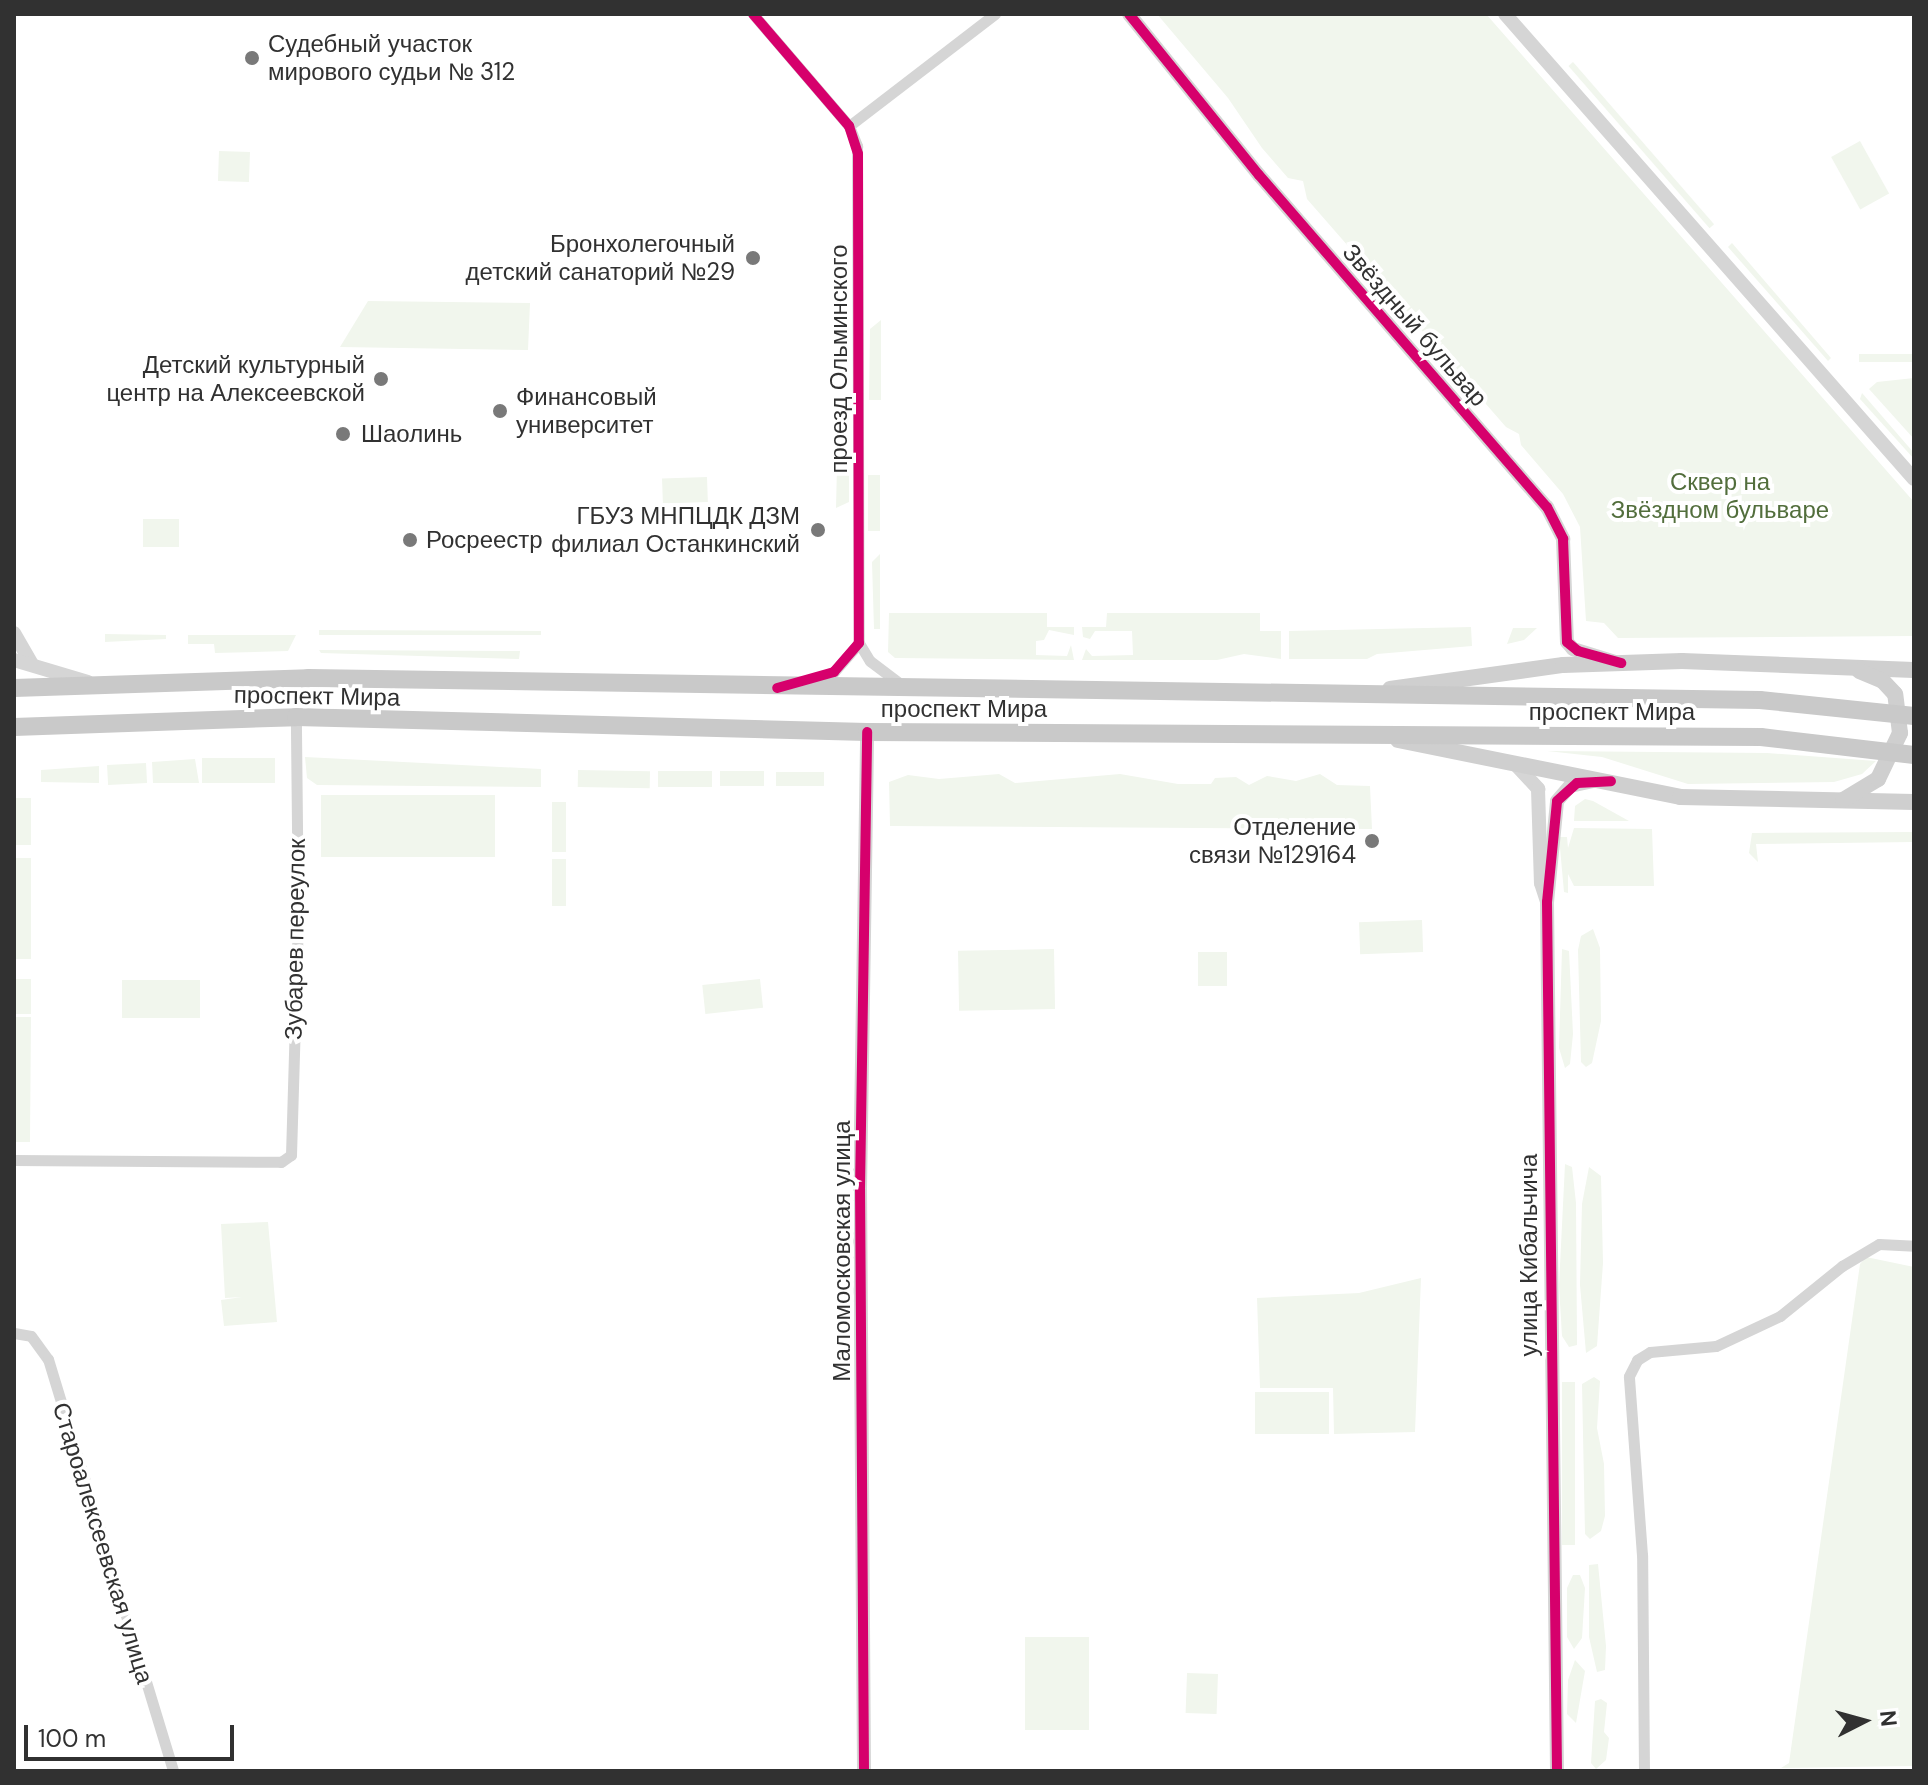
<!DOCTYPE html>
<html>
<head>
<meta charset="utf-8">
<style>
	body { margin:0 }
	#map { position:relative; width:1928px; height:1785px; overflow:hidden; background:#fff; font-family:"DM Sans",sans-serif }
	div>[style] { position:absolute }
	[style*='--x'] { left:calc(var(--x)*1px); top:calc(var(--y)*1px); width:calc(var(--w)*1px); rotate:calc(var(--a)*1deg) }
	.green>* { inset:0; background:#f1f6ed; transform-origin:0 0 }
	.minor>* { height:11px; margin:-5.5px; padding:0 5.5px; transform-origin:5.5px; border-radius:5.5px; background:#d5d5d5 }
	.tertiary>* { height:14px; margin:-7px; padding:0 7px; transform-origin:7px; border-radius:7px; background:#d5d5d5 }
	.secondary>* { height:16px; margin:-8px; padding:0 8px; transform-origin:8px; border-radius:8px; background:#cfcfcf }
	.primary>* { height:18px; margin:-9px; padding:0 9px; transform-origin:9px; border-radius:9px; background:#c9c9c9 }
	.primary-bridge>* { height:18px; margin:-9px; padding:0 9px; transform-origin:9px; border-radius:9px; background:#c9c9c9 }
	.cycleway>* { height:10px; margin:-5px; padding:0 5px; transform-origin:5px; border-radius:5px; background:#d6006c }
	.dots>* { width:22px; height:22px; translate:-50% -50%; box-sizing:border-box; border:4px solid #fff; border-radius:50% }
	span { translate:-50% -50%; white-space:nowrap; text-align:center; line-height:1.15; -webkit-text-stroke:8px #fff; paint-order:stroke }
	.poi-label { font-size:24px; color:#313131 }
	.left { translate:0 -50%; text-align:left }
	.right { translate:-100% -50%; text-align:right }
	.street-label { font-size:24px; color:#313131 }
	.park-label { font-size:24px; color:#526e3c }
	.frame { position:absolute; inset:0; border:16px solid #313131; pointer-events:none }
	.north { position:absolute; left:1824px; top:1681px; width:80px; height:80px; -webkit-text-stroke:6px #fff; paint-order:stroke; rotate:84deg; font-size:22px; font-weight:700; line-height:32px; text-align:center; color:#313131 }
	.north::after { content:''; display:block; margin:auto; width:28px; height:36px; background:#313131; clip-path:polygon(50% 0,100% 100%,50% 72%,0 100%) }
	.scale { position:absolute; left:24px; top:1725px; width:210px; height:36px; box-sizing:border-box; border:4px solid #313131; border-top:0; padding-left:10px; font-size:24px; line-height:28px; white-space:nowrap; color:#313131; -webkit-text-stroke:6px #fff; paint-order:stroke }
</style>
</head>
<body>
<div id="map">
	<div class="green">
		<div style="clip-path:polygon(1157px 14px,1486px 14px,1914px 502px,1914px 636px,1618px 638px,1604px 623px,1586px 621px,1580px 527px,1563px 494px,1521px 445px,1519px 434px,1506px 427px,1307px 199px,1303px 181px,1288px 178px,1262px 148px,1228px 98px)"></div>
		<div style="left:1573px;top:62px;width:215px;height:6px;rotate:49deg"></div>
		<div style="left:1860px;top:141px;width:60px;height:33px;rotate:61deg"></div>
		<div style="left:219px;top:151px;width:31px;height:30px;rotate:2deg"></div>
		<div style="clip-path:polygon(1732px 243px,1831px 358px,1828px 361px,1728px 247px)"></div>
		<div style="clip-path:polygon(368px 301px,530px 303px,528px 350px,340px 347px)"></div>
		<div style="clip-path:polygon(881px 320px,881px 400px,869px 400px,870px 329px)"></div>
		<div style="left:1914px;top:354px;width:8px;height:55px;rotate:90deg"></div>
		<div style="clip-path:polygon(1914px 378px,1914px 439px,1869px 389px,1877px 382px)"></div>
		<div style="clip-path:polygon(1862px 393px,1914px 453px,1914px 459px,1860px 399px)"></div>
		<div style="clip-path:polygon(837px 466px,849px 466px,849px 502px,836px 508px)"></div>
		<div style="left:868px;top:475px;width:12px;height:56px"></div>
		<div style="left:707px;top:477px;width:25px;height:45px;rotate:88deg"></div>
		<div style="left:143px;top:519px;width:36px;height:28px"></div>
		<div style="clip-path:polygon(880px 554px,880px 629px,874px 629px,872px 562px)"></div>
		<div style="clip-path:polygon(889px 613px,1047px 613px,1047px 627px,1074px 627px,1074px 635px,1049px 630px,1044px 640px,1036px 641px,1036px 655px,1067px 656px,1071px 645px,1074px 660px,895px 658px,888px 652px)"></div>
		<div style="clip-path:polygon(1107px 613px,1260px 613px,1260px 631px,1281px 631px,1281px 659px,1244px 654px,1217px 660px,1082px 660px,1086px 649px,1092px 656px,1133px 655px,1132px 631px,1095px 631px,1090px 639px,1083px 637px,1082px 627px,1106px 627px)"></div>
		<div style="clip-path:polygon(1471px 627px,1472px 646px,1377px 654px,1367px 659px,1289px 659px,1289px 631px)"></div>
		<div style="clip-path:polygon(1513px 628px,1537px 628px,1524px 640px,1507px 644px)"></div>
		<div style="clip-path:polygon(319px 630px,541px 631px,541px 635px,319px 635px)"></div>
		<div style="clip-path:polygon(105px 634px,166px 635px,166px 639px,105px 642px)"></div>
		<div style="clip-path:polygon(188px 635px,296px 635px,288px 651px,215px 653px,214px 644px,188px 644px)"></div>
		<div style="clip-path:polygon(319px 650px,520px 651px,519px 659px,321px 653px)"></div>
		<div style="clip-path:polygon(1547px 751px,1767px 753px,1876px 761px,1862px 774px,1834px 782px,1688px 784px,1602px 757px)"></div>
		<div style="clip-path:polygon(305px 757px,541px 769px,541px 787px,317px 785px,307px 778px)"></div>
		<div style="left:275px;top:758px;width:25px;height:73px;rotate:90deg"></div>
		<div style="clip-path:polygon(195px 759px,199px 783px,153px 783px,152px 762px)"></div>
		<div style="left:146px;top:763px;width:20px;height:39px;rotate:87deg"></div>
		<div style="clip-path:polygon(99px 766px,99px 783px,41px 782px,41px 770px)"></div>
		<div style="left:578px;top:770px;width:72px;height:17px;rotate:1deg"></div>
		<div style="left:658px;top:771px;width:54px;height:16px"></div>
		<div style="left:720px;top:771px;width:44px;height:15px"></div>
		<div style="left:776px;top:772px;width:48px;height:14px"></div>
		<div style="clip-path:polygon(999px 774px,1015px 783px,1120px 774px,1178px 784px,1211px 784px,1215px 778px,1236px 777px,1249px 785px,1267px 776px,1296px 781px,1320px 774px,1337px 785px,1370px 786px,1372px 829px,890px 826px,889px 782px,908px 775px,939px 779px)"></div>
		<div style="left:321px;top:795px;width:174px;height:62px"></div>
		<div style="left:16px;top:798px;width:15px;height:47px"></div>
		<div style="clip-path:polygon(1585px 799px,1593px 801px,1629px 821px,1574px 821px,1575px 806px)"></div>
		<div style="left:552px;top:802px;width:14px;height:50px"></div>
		<div style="clip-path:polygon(1574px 828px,1652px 829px,1654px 886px,1574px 886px,1568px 874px,1568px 893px,1564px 892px,1559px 837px,1567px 837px,1568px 848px)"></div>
		<div style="clip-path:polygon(1914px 832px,1914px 842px,1756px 844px,1758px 862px,1749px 853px,1752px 833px)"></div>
		<div style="left:16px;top:858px;width:15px;height:101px"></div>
		<div style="left:552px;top:859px;width:14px;height:47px"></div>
		<div style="left:1422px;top:920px;width:32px;height:63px;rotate:88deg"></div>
		<div style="clip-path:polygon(1593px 929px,1600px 948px,1601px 1021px,1592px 1063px,1586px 1067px,1581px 1062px,1578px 950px,1581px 936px)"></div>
		<div style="left:1054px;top:949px;width:60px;height:96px;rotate:89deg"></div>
		<div style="clip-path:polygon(1562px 949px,1569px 951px,1573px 1034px,1570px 1064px,1565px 1068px,1559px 1048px)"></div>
		<div style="left:1198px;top:952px;width:29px;height:34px"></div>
		<div style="left:16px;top:979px;width:15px;height:35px"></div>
		<div style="left:760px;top:979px;width:29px;height:58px;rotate:84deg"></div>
		<div style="left:122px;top:980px;width:78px;height:38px"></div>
		<div style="clip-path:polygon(14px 1017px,31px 1017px,30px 1142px,16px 1142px,14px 1137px)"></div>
		<div style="clip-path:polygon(1565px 1164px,1572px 1167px,1576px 1203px,1577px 1345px,1569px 1347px,1562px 1336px,1559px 1286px)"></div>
		<div style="clip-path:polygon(1589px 1167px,1601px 1176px,1603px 1263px,1597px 1346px,1586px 1353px,1580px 1285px,1582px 1204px)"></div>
		<div style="clip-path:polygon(268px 1222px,277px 1322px,224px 1326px,221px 1300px,242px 1297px,225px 1298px,221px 1224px)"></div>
		<div style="clip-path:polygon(1866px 1257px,1914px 1267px,1914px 1766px,1781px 1768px,1789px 1763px,1860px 1264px)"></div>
		<div style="clip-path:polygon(1421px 1278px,1415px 1432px,1334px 1434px,1333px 1388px,1260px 1388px,1257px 1298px,1359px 1293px)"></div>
		<div style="clip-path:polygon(1594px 1377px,1600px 1381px,1597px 1428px,1604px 1464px,1605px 1516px,1601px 1531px,1590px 1539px,1585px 1534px,1582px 1384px)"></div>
		<div style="left:1562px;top:1382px;width:13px;height:163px"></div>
		<div style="left:1255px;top:1392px;width:74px;height:42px"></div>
		<div style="clip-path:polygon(1598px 1564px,1606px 1646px,1605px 1670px,1597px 1672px,1589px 1637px,1589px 1565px)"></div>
		<div style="clip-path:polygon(1573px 1575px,1580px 1575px,1585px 1588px,1582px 1638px,1574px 1649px,1567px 1637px,1567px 1588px)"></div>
		<div style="left:1025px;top:1637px;width:64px;height:93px"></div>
		<div style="clip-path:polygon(1575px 1660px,1585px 1671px,1576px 1723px,1567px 1714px,1568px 1680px)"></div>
		<div style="left:1187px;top:1673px;width:31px;height:40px;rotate:2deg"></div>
		<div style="clip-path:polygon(1601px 1699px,1607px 1703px,1604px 1732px,1609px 1738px,1606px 1760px,1596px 1769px,1591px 1763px,1595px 1701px)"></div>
	</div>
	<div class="minor">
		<div style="--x:753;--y:14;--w:148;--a:49.4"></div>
		<div style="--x:849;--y:126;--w:22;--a:68"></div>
		<div style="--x:857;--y:146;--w:497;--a:89.8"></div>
		<div style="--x:859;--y:643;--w:38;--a:131"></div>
		<div style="--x:834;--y:672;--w:27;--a:160"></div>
		<div style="--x:849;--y:126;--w:184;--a:-37.5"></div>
		<div style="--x:859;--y:643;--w:21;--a:59"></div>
		<div style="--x:870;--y:661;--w:38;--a:37"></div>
		<div style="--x:14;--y:1160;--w:267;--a:0.4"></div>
		<div style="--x:281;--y:1162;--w:12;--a:-35"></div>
		<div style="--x:291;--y:1155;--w:233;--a:-88.3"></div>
		<div style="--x:298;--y:922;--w:205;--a:-90.6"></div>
		<div style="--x:14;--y:1333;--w:17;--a:10"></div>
		<div style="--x:31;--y:1336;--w:29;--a:54"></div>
		<div style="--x:48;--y:1359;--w:431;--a:73.1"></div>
		<div style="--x:1644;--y:1771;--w:216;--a:-90.5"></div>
		<div style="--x:1642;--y:1555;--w:179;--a:-94.2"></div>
		<div style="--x:1629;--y:1376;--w:18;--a:-63"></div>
		<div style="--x:1637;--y:1360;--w:15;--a:-32"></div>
		<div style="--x:1650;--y:1352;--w:66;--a:-5.2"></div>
		<div style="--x:1716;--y:1346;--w:71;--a:-25.1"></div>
		<div style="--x:1780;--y:1316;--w:80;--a:-38.9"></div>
		<div style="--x:1842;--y:1266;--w:43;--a:-30.7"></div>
		<div style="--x:1879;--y:1244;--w:35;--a:3"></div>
	</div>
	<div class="tertiary">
		<div style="--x:1129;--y:14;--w:207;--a:51.1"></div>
		<div style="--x:1259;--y:175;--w:440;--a:49.1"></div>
		<div style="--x:1547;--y:507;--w:36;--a:63"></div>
		<div style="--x:1563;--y:539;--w:103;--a:87.8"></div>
		<div style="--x:1567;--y:642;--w:9;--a:49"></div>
		<div style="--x:1573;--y:649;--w:44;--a:17.2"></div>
		<div style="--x:1505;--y:14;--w:619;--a:48.67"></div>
		<div style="--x:14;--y:633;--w:36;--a:60"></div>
		<div style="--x:14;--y:660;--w:77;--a:16.6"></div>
		<div style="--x:1516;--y:765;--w:33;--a:47"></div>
		<div style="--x:1538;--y:789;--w:94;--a:88.2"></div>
		<div style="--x:1541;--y:883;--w:20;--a:72"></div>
		<div style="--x:864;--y:1771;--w:582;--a:-90.39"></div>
		<div style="--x:860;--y:1189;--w:457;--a:-89.1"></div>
		<div style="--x:1557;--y:1771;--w:869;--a:-90.66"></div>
		<div style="--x:1547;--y:902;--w:101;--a:-84.3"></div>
		<div style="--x:1557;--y:801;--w:20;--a:-49"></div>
		<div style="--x:1570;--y:786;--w:24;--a:-12"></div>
	</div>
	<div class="secondary">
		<div style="--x:1390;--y:689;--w:175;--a:-7.9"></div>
		<div style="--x:1563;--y:665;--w:119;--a:-1.9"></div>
		<div style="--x:1682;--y:661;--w:232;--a:2.2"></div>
		<div style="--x:1398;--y:740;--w:288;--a:11.4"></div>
		<div style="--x:1680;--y:797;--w:234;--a:1.2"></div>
		<div style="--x:1843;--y:800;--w:41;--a:-31"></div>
		<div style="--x:1878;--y:779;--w:51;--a:-64.4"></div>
		<div style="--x:1900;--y:733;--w:39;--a:-97"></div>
		<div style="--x:1895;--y:694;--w:18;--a:-133"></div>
		<div style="--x:1883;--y:681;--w:26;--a:-157"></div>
	</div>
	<div class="primary">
		<div style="--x:14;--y:688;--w:294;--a:-1.9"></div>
		<div style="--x:308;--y:678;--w:1452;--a:0.87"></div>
		<div style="--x:14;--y:727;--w:282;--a:-2"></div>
		<div style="--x:296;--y:717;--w:571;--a:1.5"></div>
		<div style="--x:867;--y:732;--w:894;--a:0.32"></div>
	</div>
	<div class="primary-bridge">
		<div style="--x:1760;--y:700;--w:155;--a:5.9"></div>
		<div style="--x:1761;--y:737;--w:154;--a:6.7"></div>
	</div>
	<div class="cycleway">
		<div style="--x:753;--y:14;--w:148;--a:49.4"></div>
		<div style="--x:849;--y:126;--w:29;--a:72"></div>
		<div style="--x:858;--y:154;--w:489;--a:89.9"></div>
		<div style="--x:859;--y:643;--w:38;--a:131"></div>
		<div style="--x:834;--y:672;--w:59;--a:164.3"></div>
		<div style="--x:1129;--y:14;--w:207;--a:51.1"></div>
		<div style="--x:1259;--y:175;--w:440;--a:49.1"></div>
		<div style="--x:1547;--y:507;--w:36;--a:63"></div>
		<div style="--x:1563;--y:539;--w:103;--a:87.8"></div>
		<div style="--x:1567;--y:642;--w:14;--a:39"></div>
		<div style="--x:1578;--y:651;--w:45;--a:15.6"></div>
		<div style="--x:864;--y:1771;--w:582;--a:-90.39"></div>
		<div style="--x:860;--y:1189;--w:457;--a:-89.1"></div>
		<div style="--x:1557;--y:1771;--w:869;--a:-90.66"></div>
		<div style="--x:1547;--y:902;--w:101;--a:-84.3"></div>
		<div style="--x:1557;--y:801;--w:27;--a:-42"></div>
		<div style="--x:1577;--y:783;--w:34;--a:-3"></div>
	</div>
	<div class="dots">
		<div style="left:252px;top:58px;background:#797979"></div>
		<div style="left:753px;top:258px;background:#797979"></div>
		<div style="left:381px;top:379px;background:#797979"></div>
		<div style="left:500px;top:411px;background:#797979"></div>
		<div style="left:343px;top:434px;background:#797979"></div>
		<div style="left:818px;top:530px;background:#797979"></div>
		<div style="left:410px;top:540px;background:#797979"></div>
		<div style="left:1372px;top:841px;background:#797979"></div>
	</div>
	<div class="poi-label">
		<span class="left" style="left:268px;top:58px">Судебный участок<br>мирового судьи № 312</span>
		<span class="right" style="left:735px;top:258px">Бронхолегочный<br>детский санаторий №29</span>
		<span class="right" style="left:365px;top:379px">Детский культурный<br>центр на Алексеевской</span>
		<span class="left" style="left:516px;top:411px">Финансовый<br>университет</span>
		<span class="left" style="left:361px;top:434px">Шаолинь</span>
		<span class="right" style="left:800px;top:530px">ГБУЗ МНПЦДК ДЗМ<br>филиал Останкинский</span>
		<span class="left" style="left:426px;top:540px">Росреестр</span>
		<span class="right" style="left:1356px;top:841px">Отделение<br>связи №129164</span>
	</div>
	<div class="street-label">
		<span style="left:1415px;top:325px;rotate:49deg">Звёздный бульвар</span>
		<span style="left:839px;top:359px;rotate:-90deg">проезд Ольминского</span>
		<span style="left:317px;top:696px;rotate:1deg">проспект Мира</span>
		<span style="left:964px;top:709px">проспект Мира</span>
		<span style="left:1612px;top:712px">проспект Мира</span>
		<span style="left:295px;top:939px;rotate:-89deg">Зубарев переулок</span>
		<span style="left:842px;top:1251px;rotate:-90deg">Маломосковская улица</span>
		<span style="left:1529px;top:1255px;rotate:-90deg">улица Кибальчича</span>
		<span style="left:103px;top:1543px;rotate:73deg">Староалексеевская улица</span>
	</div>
	<div class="park-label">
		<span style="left:1720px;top:496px">Сквер на<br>Звёздном бульваре</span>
	</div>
	<div class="frame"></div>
	<div class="north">N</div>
	<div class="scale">100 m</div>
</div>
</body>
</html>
